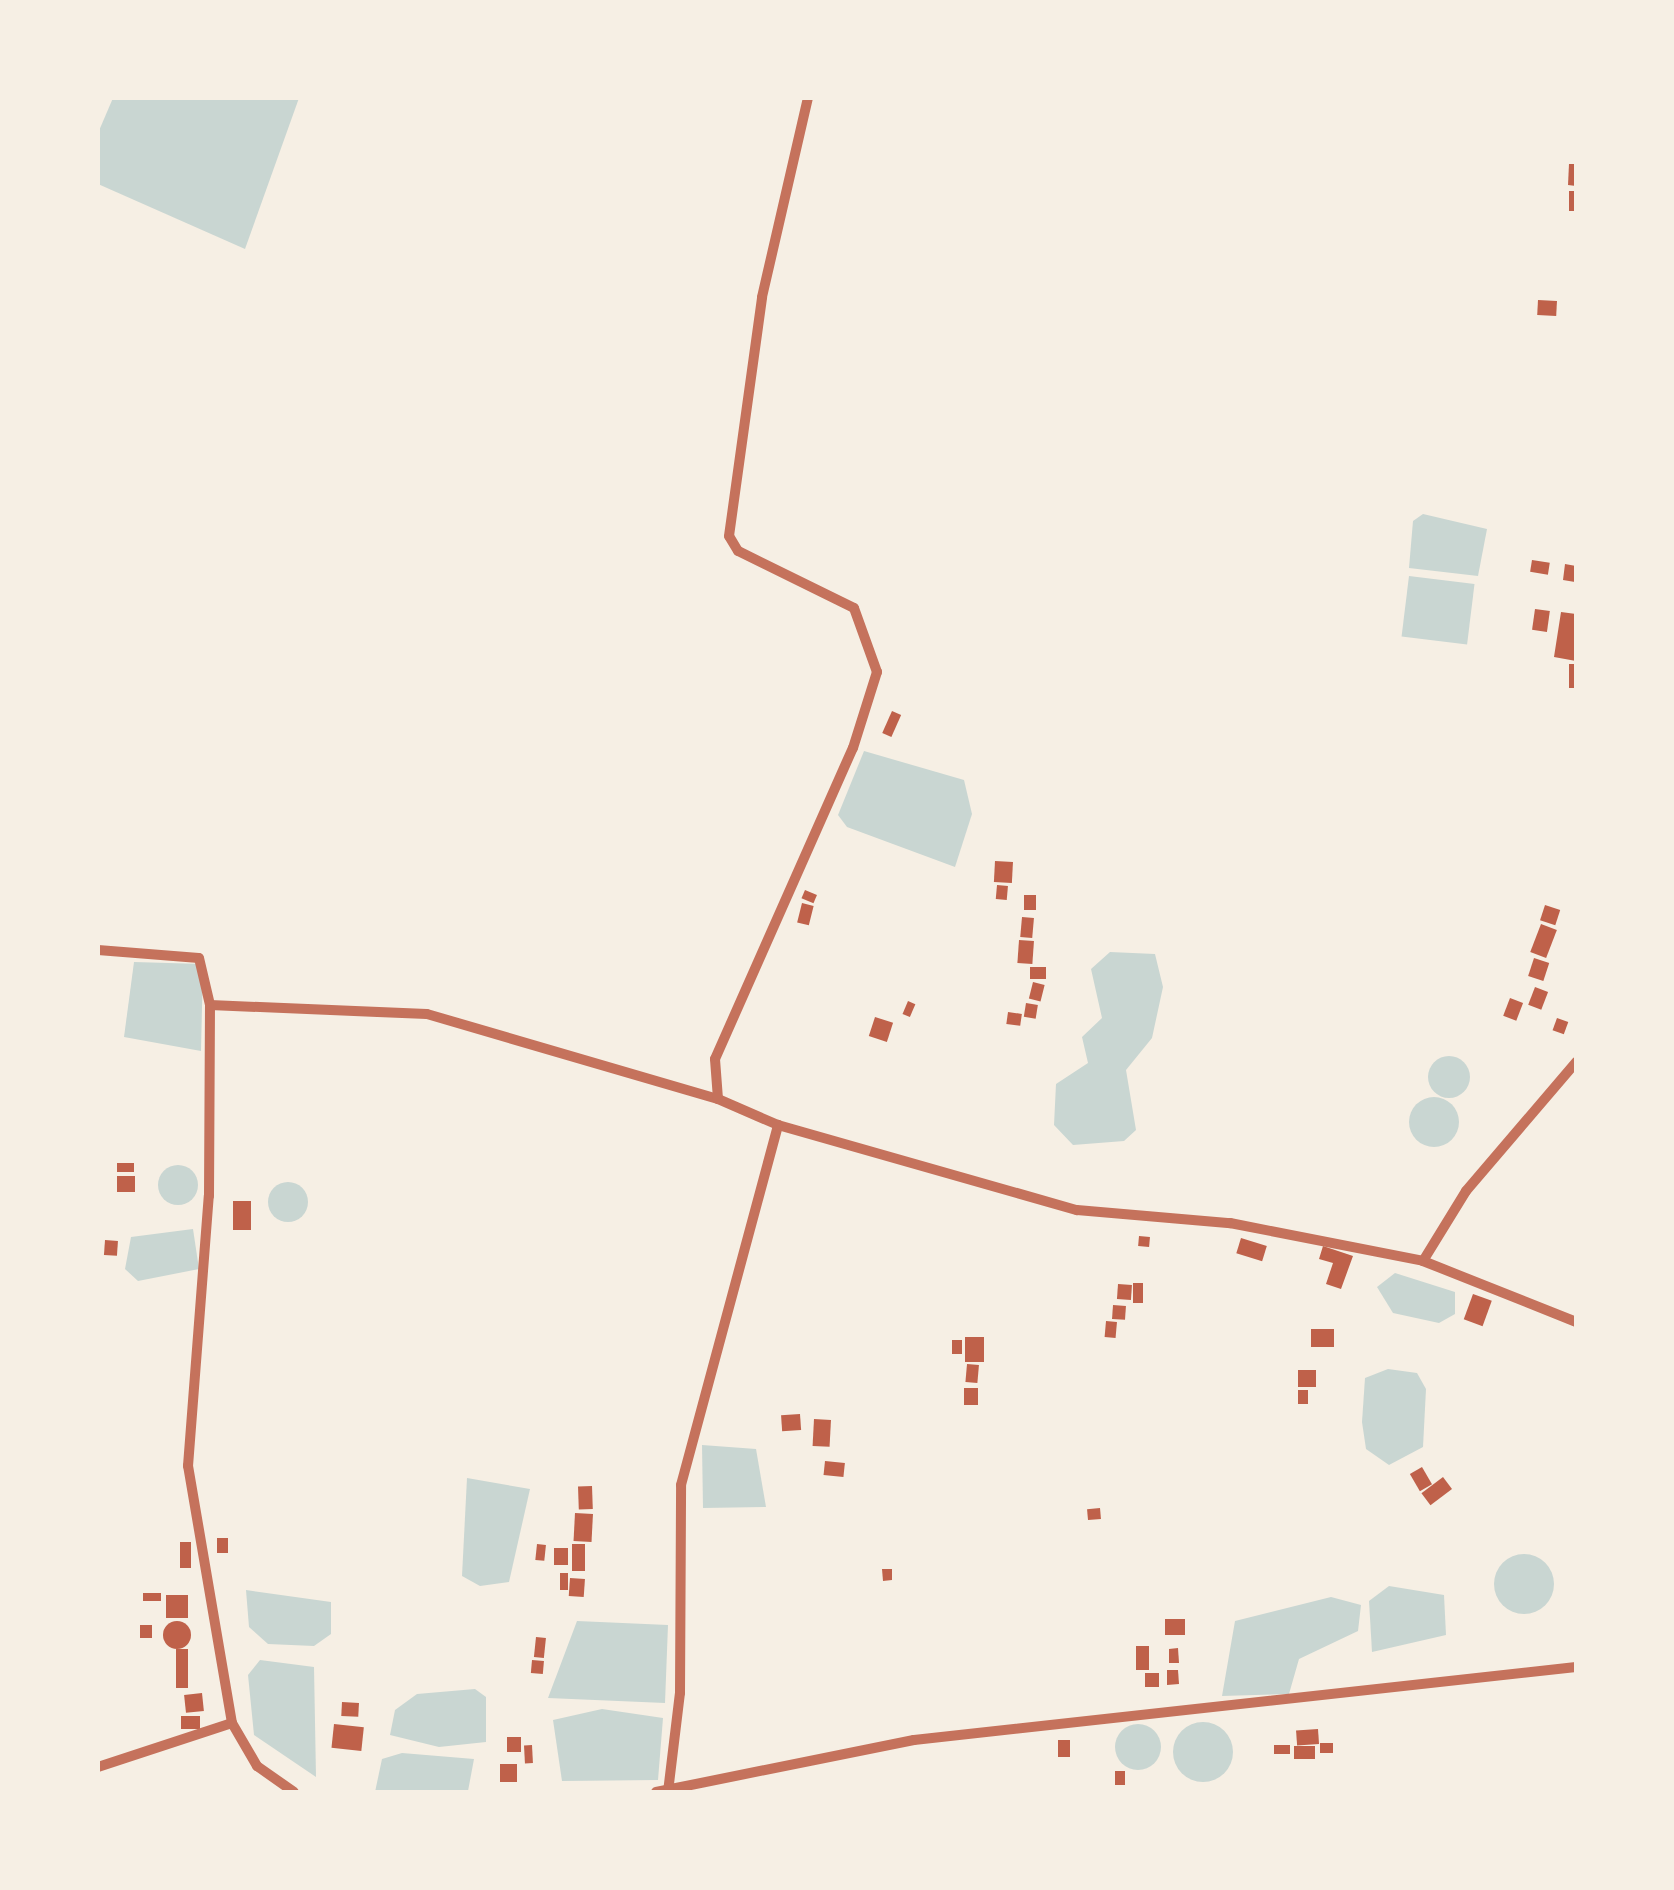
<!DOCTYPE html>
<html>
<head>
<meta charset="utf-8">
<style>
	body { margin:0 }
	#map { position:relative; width:1674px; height:1890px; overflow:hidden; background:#f6efe4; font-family:"Work Sans",sans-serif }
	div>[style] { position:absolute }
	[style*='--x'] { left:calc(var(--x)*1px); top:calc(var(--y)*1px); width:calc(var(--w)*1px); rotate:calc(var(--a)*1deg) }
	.water>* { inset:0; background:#c9d6d2; transform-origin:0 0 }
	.round { border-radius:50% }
	.building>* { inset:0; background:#bf614a; transform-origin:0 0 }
	.minor>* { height:10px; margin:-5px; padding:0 5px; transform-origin:5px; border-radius:5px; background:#c5725c }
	span { translate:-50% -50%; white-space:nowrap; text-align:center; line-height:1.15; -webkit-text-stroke:9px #f6efe4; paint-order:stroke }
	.frame { position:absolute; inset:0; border:100px solid #f6efe4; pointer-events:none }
</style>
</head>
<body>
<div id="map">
	<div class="water">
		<div style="clip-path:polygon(113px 98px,299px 98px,245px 249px,98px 184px,98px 133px)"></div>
		<div style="clip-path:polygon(1423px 514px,1487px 529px,1478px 576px,1409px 568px,1413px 521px)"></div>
		<div style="left:1409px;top:576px;width:66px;height:61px;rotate:7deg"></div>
		<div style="clip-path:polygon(864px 751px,964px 780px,972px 814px,955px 867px,847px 827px,838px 815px)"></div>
		<div style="clip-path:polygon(1110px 952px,1155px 954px,1163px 987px,1152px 1038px,1126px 1070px,1136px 1130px,1124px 1141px,1073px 1145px,1054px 1125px,1056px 1084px,1088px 1063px,1082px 1037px,1102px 1018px,1091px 969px)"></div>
		<div style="clip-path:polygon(134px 962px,203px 964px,201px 1051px,124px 1037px)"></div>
		<div class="round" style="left:1428px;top:1056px;width:42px;height:42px"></div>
		<div class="round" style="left:1409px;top:1097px;width:50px;height:50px"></div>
		<div class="round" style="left:158px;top:1165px;width:40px;height:40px"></div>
		<div class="round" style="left:268px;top:1182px;width:40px;height:40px"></div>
		<div style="clip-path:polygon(193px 1229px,199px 1269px,138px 1281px,125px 1269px,131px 1237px)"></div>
		<div style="clip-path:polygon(1395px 1273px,1455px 1292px,1455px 1314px,1439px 1323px,1393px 1313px,1377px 1287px)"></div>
		<div style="clip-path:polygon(1388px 1369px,1417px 1373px,1426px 1389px,1423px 1447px,1389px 1465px,1366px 1449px,1362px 1422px,1365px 1378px)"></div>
		<div style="clip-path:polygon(702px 1445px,756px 1449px,766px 1507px,703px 1508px)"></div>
		<div style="clip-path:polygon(467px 1478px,530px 1489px,509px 1582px,480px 1586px,462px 1576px)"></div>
		<div class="round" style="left:1494px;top:1554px;width:60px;height:60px"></div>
		<div style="clip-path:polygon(1389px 1586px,1444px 1595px,1446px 1635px,1372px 1652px,1369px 1601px)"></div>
		<div style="clip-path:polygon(246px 1590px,331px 1602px,331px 1634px,314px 1646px,268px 1644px,249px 1627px)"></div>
		<div style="clip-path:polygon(1331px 1597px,1361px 1605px,1358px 1631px,1299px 1659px,1289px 1694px,1222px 1696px,1235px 1621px)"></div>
		<div style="clip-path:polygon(577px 1621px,668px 1625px,665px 1703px,548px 1698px)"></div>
		<div style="clip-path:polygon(260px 1660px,314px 1667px,316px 1777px,254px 1735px,248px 1675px)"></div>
		<div style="clip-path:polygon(475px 1689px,486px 1697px,486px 1742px,439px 1747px,390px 1735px,395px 1710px,417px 1694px)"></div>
		<div style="clip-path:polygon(602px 1709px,663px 1718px,658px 1780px,562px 1781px,553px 1720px)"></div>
		<div class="round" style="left:1173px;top:1722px;width:60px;height:60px"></div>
		<div class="round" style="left:1115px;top:1724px;width:46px;height:46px"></div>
		<div style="clip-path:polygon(402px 1753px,474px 1759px,468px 1791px,375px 1792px,382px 1759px)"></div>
	</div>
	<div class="building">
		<div style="clip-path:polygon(1569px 164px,1576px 164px,1576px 186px,1568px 185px)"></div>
		<div style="left:1569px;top:191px;width:7px;height:20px"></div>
		<div style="left:1538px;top:300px;width:19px;height:15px;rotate:3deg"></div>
		<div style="left:1532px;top:560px;width:18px;height:12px;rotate:9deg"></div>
		<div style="clip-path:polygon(1565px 564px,1576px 566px,1575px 582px,1563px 580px)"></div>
		<div style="left:1535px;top:609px;width:15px;height:21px;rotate:8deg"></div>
		<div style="clip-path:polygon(1561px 612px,1576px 614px,1576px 661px,1554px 657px)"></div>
		<div style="left:1569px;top:664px;width:7px;height:24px"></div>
		<div style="left:892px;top:711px;width:10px;height:24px;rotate:24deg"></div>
		<div style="left:995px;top:861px;width:18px;height:21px;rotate:3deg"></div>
		<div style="left:997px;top:885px;width:11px;height:14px;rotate:5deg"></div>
		<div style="left:805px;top:890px;width:13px;height:9px;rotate:23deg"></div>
		<div style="left:1024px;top:895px;width:12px;height:15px"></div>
		<div style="left:802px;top:903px;width:12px;height:20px;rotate:14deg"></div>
		<div style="left:1545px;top:905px;width:16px;height:16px;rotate:18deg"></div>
		<div style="left:1022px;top:917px;width:12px;height:20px;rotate:5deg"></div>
		<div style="left:1541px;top:924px;width:17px;height:30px;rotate:21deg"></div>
		<div style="left:1019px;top:940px;width:15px;height:23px;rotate:4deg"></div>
		<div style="left:1534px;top:958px;width:16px;height:19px;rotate:18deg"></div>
		<div style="left:1030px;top:967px;width:16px;height:12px"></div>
		<div style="left:1033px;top:982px;width:12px;height:17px;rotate:14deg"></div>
		<div style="left:1535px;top:987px;width:14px;height:19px;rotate:21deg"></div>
		<div style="left:1510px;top:998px;width:14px;height:19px;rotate:21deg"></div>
		<div style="left:908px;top:1001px;width:8px;height:14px;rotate:23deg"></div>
		<div style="left:1026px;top:1003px;width:12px;height:14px;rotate:9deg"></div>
		<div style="left:1008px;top:1012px;width:14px;height:12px;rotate:8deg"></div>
		<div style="left:875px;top:1017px;width:19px;height:20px;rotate:18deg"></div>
		<div style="left:1557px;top:1018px;width:12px;height:13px;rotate:20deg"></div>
		<div style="left:117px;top:1163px;width:17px;height:9px"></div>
		<div style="left:117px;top:1176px;width:18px;height:16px"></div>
		<div style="left:233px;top:1201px;width:18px;height:29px"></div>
		<div style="left:1139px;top:1236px;width:11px;height:10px;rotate:5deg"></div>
		<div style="left:1241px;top:1238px;width:27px;height:16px;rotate:17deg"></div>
		<div style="left:105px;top:1240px;width:13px;height:15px;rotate:4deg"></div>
		<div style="clip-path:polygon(1323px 1246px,1353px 1256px,1341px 1289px,1326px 1284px,1333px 1263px,1319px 1259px)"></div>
		<div style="left:1143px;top:1283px;width:20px;height:10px;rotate:90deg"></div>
		<div style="left:1118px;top:1284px;width:14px;height:15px;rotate:4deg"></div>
		<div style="left:1473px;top:1294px;width:20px;height:27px;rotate:20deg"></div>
		<div style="left:1113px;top:1305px;width:13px;height:14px;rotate:4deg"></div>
		<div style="left:1106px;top:1321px;width:11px;height:16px;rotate:5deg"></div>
		<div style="left:1311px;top:1329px;width:23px;height:18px"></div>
		<div style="left:965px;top:1337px;width:19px;height:25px"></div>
		<div style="left:952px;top:1340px;width:10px;height:14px"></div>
		<div style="left:967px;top:1364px;width:12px;height:18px;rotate:5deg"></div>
		<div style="left:1298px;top:1370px;width:18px;height:17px"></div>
		<div style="left:964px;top:1388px;width:14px;height:17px"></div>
		<div style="left:1298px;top:1390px;width:10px;height:14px"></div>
		<div style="left:800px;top:1414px;width:16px;height:19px;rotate:86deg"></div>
		<div style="left:814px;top:1419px;width:17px;height:27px;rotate:3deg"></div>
		<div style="left:825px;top:1461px;width:20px;height:14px;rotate:6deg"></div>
		<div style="left:1422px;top:1467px;width:20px;height:14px;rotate:60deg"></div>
		<div style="left:1443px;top:1477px;width:15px;height:27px;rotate:53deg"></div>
		<div style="left:592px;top:1486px;width:23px;height:14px;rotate:88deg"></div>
		<div style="left:1100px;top:1508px;width:11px;height:13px;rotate:85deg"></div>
		<div style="left:575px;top:1513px;width:18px;height:28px;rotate:3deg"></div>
		<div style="left:217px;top:1538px;width:11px;height:15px"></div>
		<div style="left:180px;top:1542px;width:11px;height:26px"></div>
		<div style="left:537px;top:1544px;width:9px;height:16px;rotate:6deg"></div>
		<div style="left:572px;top:1544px;width:13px;height:27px"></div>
		<div style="left:554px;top:1548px;width:14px;height:17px"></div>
		<div style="clip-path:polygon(882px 1569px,892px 1569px,892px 1580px,883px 1581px)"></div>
		<div style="left:560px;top:1573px;width:8px;height:17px"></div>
		<div style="left:570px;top:1578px;width:15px;height:18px;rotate:4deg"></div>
		<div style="left:143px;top:1593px;width:18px;height:8px"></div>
		<div style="left:188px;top:1595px;width:23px;height:22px;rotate:90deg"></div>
		<div style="left:1165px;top:1619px;width:20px;height:16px"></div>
		<div class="round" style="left:163px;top:1621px;width:28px;height:28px"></div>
		<div style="left:140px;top:1625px;width:12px;height:13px"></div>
		<div style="left:536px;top:1637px;width:10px;height:20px;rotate:6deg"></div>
		<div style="left:1136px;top:1646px;width:13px;height:24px"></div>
		<div style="clip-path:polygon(1178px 1648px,1179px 1663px,1169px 1663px,1169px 1649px)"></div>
		<div style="left:176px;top:1649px;width:12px;height:39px"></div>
		<div style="left:532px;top:1660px;width:12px;height:13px;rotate:5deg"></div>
		<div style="clip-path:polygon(1167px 1670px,1178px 1670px,1179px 1684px,1167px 1685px)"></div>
		<div style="left:1145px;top:1673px;width:14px;height:14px"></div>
		<div style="left:202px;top:1693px;width:18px;height:18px;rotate:84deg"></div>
		<div style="left:342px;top:1702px;width:17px;height:14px;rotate:3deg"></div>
		<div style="left:200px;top:1716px;width:13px;height:19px;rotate:90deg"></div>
		<div style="left:334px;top:1724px;width:30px;height:24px;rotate:6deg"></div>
		<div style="left:1318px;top:1729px;width:15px;height:22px;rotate:86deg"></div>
		<div style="left:507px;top:1737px;width:14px;height:15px"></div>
		<div style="left:1058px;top:1740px;width:12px;height:17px"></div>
		<div style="left:1320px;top:1743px;width:13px;height:10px"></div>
		<div style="left:532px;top:1745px;width:18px;height:8px;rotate:87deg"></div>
		<div style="left:1274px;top:1745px;width:16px;height:9px"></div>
		<div style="left:1315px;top:1746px;width:13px;height:21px;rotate:90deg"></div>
		<div style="left:500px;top:1764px;width:17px;height:18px"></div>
		<div style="left:1115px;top:1771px;width:10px;height:14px"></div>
	</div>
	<div class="minor">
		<div style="--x:98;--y:950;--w:101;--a:4.5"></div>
		<div style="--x:199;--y:958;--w:48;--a:76.8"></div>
		<div style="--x:778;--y:1125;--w:311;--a:15.9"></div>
		<div style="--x:1077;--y:1210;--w:154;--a:4.9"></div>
		<div style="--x:1230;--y:1223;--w:197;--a:11.1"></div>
		<div style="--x:1423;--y:1261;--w:165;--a:21.7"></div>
		<div style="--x:1423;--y:1261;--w:82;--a:-58.4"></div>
		<div style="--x:1466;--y:1191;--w:170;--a:-49.5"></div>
		<div style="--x:232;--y:1723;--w:261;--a:-99.7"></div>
		<div style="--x:188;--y:1466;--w:271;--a:-85.6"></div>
		<div style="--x:209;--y:1196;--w:191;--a:-89.7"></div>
		<div style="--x:210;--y:1005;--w:217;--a:2.4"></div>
		<div style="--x:427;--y:1014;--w:303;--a:16.3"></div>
		<div style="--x:98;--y:1767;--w:141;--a:-18.2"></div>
		<div style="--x:232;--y:1723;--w:50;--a:59.8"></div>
		<div style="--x:257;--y:1766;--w:45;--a:35.1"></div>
		<div style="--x:656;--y:1792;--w:263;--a:-11.4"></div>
		<div style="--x:914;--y:1740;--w:666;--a:-6.29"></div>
		<div style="--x:668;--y:1792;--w:100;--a:-83.1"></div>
		<div style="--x:680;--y:1693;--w:208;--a:-89.7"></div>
		<div style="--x:681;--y:1485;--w:373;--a:-74.9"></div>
		<div style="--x:778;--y:1125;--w:65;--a:-156.6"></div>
		<div style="--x:718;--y:1099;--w:40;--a:-94.3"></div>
		<div style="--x:715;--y:1059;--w:340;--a:-66.1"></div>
		<div style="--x:853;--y:748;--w:80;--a:-72.5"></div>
		<div style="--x:877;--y:672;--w:68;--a:-109.8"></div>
		<div style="--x:854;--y:608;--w:129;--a:-153.8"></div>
		<div style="--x:738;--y:551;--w:17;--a:-121"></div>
		<div style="--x:729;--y:536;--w:241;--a:-82.1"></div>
		<div style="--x:762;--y:297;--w:204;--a:-77"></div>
	</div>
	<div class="frame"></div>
</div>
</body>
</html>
